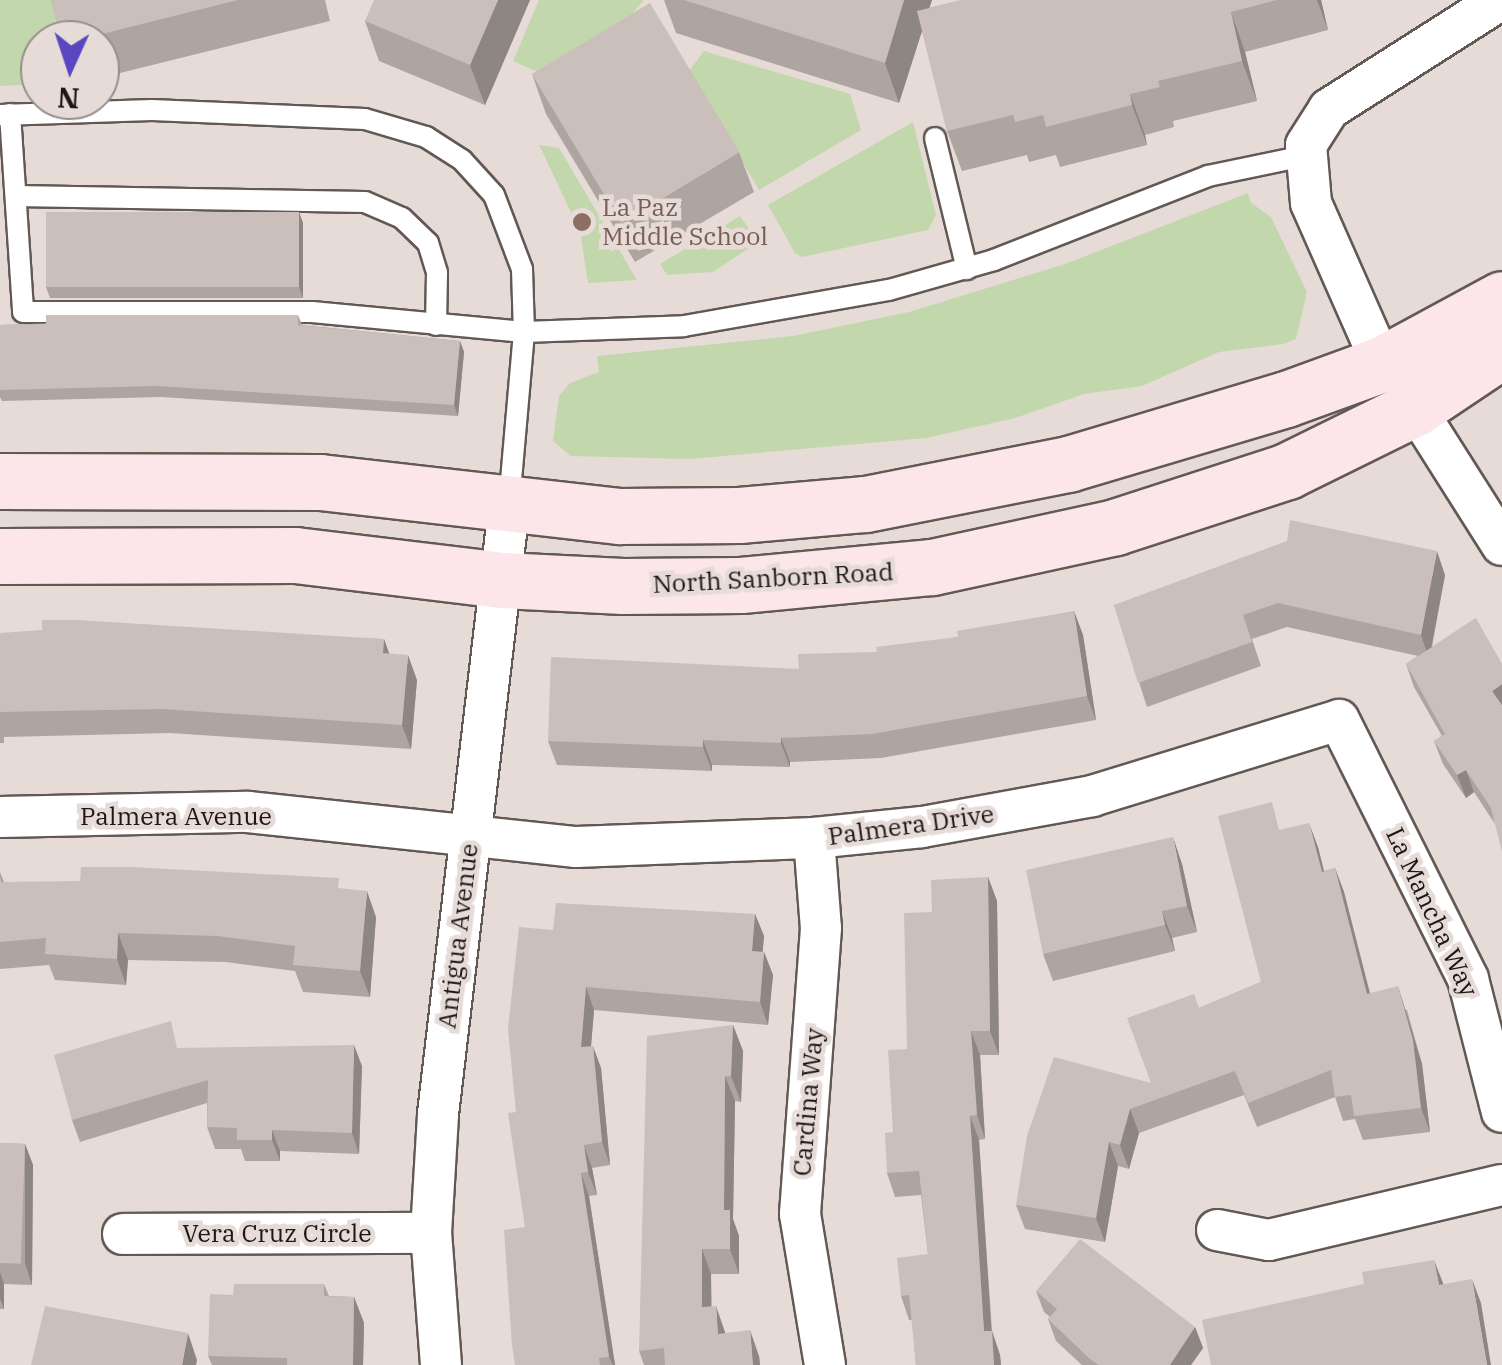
<!DOCTYPE html>
<html>
<head>
<meta charset="utf-8">
<style>
	body { margin:0 }
	#map { position:relative; width:1502px; height:1365px; overflow:hidden; background:#e7dbd7; font-family:"IBM Plex Serif",serif }
	div>[style] { position:absolute }
	[style*='--x'] { left:calc(var(--x)*1px); top:calc(var(--y)*1px); width:calc(var(--w)*1px); rotate:calc(var(--a)*1deg) }
	.green>* { inset:0; background:#c2d8ac }
	.roads { filter:drop-shadow(2px 0 #625854) drop-shadow(-2px 0 #625854) drop-shadow(0 2px #625854) drop-shadow(0 -2px #625854) }
	.service>* { height:20px; margin:-10px; padding:0 10px; transform-origin:10px; border-radius:10px; background:#fff }
	.minor>* { height:40px; margin:-20px; padding:0 20px; transform-origin:20px; border-radius:20px; background:#fff }
	.secondary>* { height:55px; margin:-27.5px; padding:0 27.5px; transform-origin:27.5px; border-radius:27.5px; background:#fce6ea }
	.wall>* { inset:0; background:#aea4a0 }
	.shaded-wall>* { inset:0; background:#8d8682 }
	.building>* { inset:0; background:#cabfba; transform-origin:0 0 }
	.dots>* { width:28px; height:28px; translate:-50% -50%; box-sizing:border-box; border:5px solid #e7dbd7; border-radius:50% }
	span { translate:-50% -50%; white-space:nowrap; text-align:center; line-height:1.15; -webkit-text-stroke:9px #e7dbd7; paint-order:stroke }
	.education-label { font-size:25px; color:#785e54 }
	.left { translate:0 -50%; text-align:left }
	.street-label { font-size:25px; color:#1d1817 }
	.north { position:absolute; left:20px; top:20px; width:100px; height:100px; box-sizing:border-box; background:#e7dbd7; border:2px solid #968d8a; border-radius:50%; rotate:183deg; font-size:28px; font-weight:700; line-height:40px; text-align:center; color:#1d1817 }
	.north::after { content:''; display:block; margin:auto; width:35px; height:45px; background:#5847bf; clip-path:polygon(50% 0,100% 100%,50% 72%,0 100%) }
</style>
</head>
<body>
<div id="map">
	<div class="green">
		<div style="clip-path:polygon(0 0,51px 0,60px 40px,40px 40px,40px 84px,0 86px)"></div>
		<div style="clip-path:polygon(539px 0,644px 0,615px 34px,538px 72px,513px 61px)"></div>
		<div style="clip-path:polygon(704px 51px,850px 94px,861px 130px,759px 190px,689px 71px)"></div>
		<div style="clip-path:polygon(913px 122px,936px 215px,928px 230px,802px 257px,795px 253px,768px 205px)"></div>
		<div style="clip-path:polygon(539px 145px,559px 148px,637px 280px,588px 283px,580px 231px)"></div>
		<div style="clip-path:polygon(1248px 193px,1251px 203px,1271px 217px,1307px 292px,1296px 339px,1283px 344px,1219px 352px,1142px 386px,1084px 394px,1015px 418px,926px 438px,690px 459px,571px 456px,553px 441px,559px 396px,570px 383px,599px 372px,597px 356px,793px 336px,909px 312px,1065px 264px)"></div>
		<div style="clip-path:polygon(740px 216px,758px 242px,713px 272px,667px 275px,660px 264px)"></div>
	</div>
	<div class="roads">
		<div class="service">
			<div style="--x:10;--y:114;--w:198;--a:86.2"></div>
			<div style="--x:23;--y:312;--w:289;--a:0"></div>
			<div style="--x:312;--y:312;--w:213;--a:5.4"></div>
			<div style="--x:524;--y:332;--w:160;--a:-2.1"></div>
			<div style="--x:684;--y:326;--w:208;--a:-10"></div>
			<div style="--x:889;--y:290;--w:109;--a:-15.9"></div>
			<div style="--x:994;--y:260;--w:230;--a:-21.4"></div>
			<div style="--x:1208;--y:176;--w:98;--a:-11.8"></div>
			<div style="--x:0;--y:115;--w:152;--a:-1.9"></div>
			<div style="--x:152;--y:110;--w:213;--a:2.4"></div>
			<div style="--x:365;--y:119;--w:64;--a:16.4"></div>
			<div style="--x:426;--y:137;--w:43;--a:32.6"></div>
			<div style="--x:462;--y:160;--w:47;--a:47.6"></div>
			<div style="--x:494;--y:195;--w:79;--a:69.3"></div>
			<div style="--x:522;--y:269;--w:63;--a:88.2"></div>
			<div style="--x:524;--y:332;--w:171;--a:95"></div>
			<div style="--x:935;--y:138;--w:135;--a:76.3"></div>
			<div style="--x:16;--y:196;--w:349;--a:1"></div>
			<div style="--x:365;--y:202;--w:40;--a:23.4"></div>
			<div style="--x:402;--y:218;--w:36;--a:44"></div>
			<div style="--x:428;--y:243;--w:31;--a:73"></div>
			<div style="--x:437;--y:273;--w:52;--a:91.1"></div>
		</div>
		<div class="minor">
			<div style="--x:1382;--y:364;--w:176;--a:-113.8"></div>
			<div style="--x:1311;--y:203;--w:58;--a:-94.9"></div>
			<div style="--x:1306;--y:145;--w:43;--a:-57.4"></div>
			<div style="--x:1329;--y:109;--w:203;--a:-32.5"></div>
			<div style="--x:1415;--y:408;--w:162;--a:57.6"></div>
			<div style="--x:0;--y:817;--w:248;--a:-1.2"></div>
			<div style="--x:248;--y:812;--w:330;--a:6.1"></div>
			<div style="--x:576;--y:847;--w:238;--a:-2.2"></div>
			<div style="--x:814;--y:838;--w:109;--a:-5.8"></div>
			<div style="--x:922;--y:827;--w:173;--a:-10.3"></div>
			<div style="--x:1092;--y:796;--w:258;--a:-17.1"></div>
			<div style="--x:1339;--y:720;--w:289;--a:63.5"></div>
			<div style="--x:1468;--y:979;--w:137;--a:75.7"></div>
			<div style="--x:814;--y:838;--w:90;--a:85.6"></div>
			<div style="--x:821;--y:928;--w:287;--a:94.2"></div>
			<div style="--x:800;--y:1214;--w:153;--a:80.6"></div>
			<div style="--x:1217;--y:1230;--w:53;--a:10.9"></div>
			<div style="--x:1269;--y:1240;--w:239;--a:-13.3"></div>
			<div style="--x:123;--y:1234;--w:308;--a:-0.2"></div>
			<div style="--x:441;--y:1365;--w:132;--a:-94.3"></div>
			<div style="--x:431;--y:1233;--w:119;--a:-86.6"></div>
			<div style="--x:438;--y:1114;--w:610;--a:-83.32"></div>
		</div>
		<div class="secondary">
			<div style="--x:0;--y:481;--w:320;--a:0.2"></div>
			<div style="--x:320;--y:482;--w:302;--a:6.5"></div>
			<div style="--x:620;--y:516;--w:119;--a:-0.5"></div>
			<div style="--x:739;--y:515;--w:127;--a:-5"></div>
			<div style="--x:866;--y:504;--w:206;--a:-11.2"></div>
			<div style="--x:1068;--y:464;--w:227;--a:-16.6"></div>
			<div style="--x:1286;--y:399;--w:102;--a:-20"></div>
			<div style="--x:1382;--y:364;--w:136;--a:-28.4"></div>
			<div style="--x:0;--y:556;--w:295;--a:-0.2"></div>
			<div style="--x:295;--y:555;--w:209;--a:6.9"></div>
			<div style="--x:502;--y:580;--w:121;--a:2.8"></div>
			<div style="--x:623;--y:586;--w:118;--a:-0.5"></div>
			<div style="--x:741;--y:585;--w:192;--a:-5.4"></div>
			<div style="--x:932;--y:567;--w:187;--a:-12.3"></div>
			<div style="--x:1115;--y:527;--w:181;--a:-18"></div>
			<div style="--x:1287;--y:471;--w:143;--a:-26.2"></div>
			<div style="--x:1415;--y:408;--w:105;--a:-33.7"></div>
		</div>
	</div>
	<div class="wall">
		<div style="clip-path:polygon(51px 0,325px 0,330px 21px,100px 78px,100px 40px,61px 40px)"></div>
		<div style="clip-path:polygon(530px 0,485px 105px,379px 61px,365px 21px)"></div>
		<div style="clip-path:polygon(664px 0,932px 0,929px 8px,962px 0,1321px 0,1328px 30px,1245px 52px,1257px 101px,1173px 121px,1174px 127px,1145px 135px,1147px 145px,1060px 167px,1056px 155px,1029px 162px,1027px 155px,962px 171px,947px 131px,922px 30px,899px 103px,676px 33px)"></div>
		<div style="clip-path:polygon(532px 74px,739px 152px,754px 192px,635px 262px,546px 114px)"></div>
		<div style="clip-path:polygon(299px 212px,303px 223px,303px 298px,50px 298px,46px 287px)"></div>
		<div style="clip-path:polygon(298px 315px,302px 325px,460px 341px,464px 352px,458px 416px,161px 397px,2px 401px,0 397px,0 325px)"></div>
		<div style="clip-path:polygon(1445px 575px,1432px 647px,1476px 618px,1495px 824px,1474px 792px,1466px 798px,1443px 764px,1434px 741px,1442px 736px,1414px 687px,1406px 664px,1418px 656px,1287px 627px,1252px 639px,1261px 666px,1147px 707px,1114px 605px)"></div>
		<div style="clip-path:polygon(1074px 611px,1083px 635px,1096px 720px,881px 758px,790px 762px,790px 767px,712px 765px,712px 771px,557px 765px,548px 741px,799px 669px,877px 652px,958px 637px)"></div>
		<div style="clip-path:polygon(0 633px,384px 639px,389px 654px,417px 680px,411px 749px,170px 733px,4px 737px,4px 743px,0 743px)"></div>
		<div style="clip-path:polygon(1282px 830px,1318px 847px,1324px 871px,1335px 868px,1344px 892px,1370px 993px,1407px 1010px,1422px 1064px,1430px 1132px,1363px 1140px,1355px 1119px,1343px 1121px,1335px 1097px,1257px 1127px,1244px 1095px,1139px 1133px,1129px 1169px,1118px 1166px,1105px 1242px,1025px 1229px,1016px 1205px,1151px 1083px,1199px 1008px,1261px 982px)"></div>
		<div style="clip-path:polygon(1182px 864px,1197px 932px,1172px 938px,1175px 951px,1053px 981px,1043px 954px)"></div>
		<div style="clip-path:polygon(0 872px,4px 882px,342px 889px,376px 917px,370px 997px,303px 992px,295px 971px,226px 962px,128px 960px,126px 985px,55px 980px,49px 965px,0 969px)"></div>
		<div style="clip-path:polygon(988px 877px,997px 901px,999px 1055px,980px 1055px,985px 1139px,979px 1140px,992px 1331px,1000px 1355px,1001px 1365px,916px 1365px,912px 1320px,909px 1320px,901px 1296px,928px 1254px,921px 1195px,895px 1197px,887px 1173px,932px 912px)"></div>
		<div style="clip-path:polygon(755px 914px,764px 936px,762px 952px,764px 952px,773px 975px,768px 1025px,594px 1010px,591px 1046px,601px 1068px,610px 1165px,592px 1168px,597px 1195px,589px 1196px,615px 1365px,515px 1365px,525px 1227px,516px 1112px,553px 930px)"></div>
		<div style="clip-path:polygon(733px 1025px,743px 1051px,741px 1102px,735px 1101px,733px 1219px,739px 1236px,739px 1274px,711px 1274px,711px 1307px,725px 1333px,759px 1356px,760px 1365px,644px 1365px,639px 1351px)"></div>
		<div style="clip-path:polygon(180px 1048px,362px 1066px,359px 1154px,280px 1151px,280px 1161px,245px 1161px,241px 1149px,215px 1149px,207px 1127px,207px 1103px,80px 1142px,72px 1120px)"></div>
		<div style="clip-path:polygon(0 1143px,25px 1144px,33px 1165px,32px 1285px,4px 1284px,4px 1309px,0 1309px)"></div>
		<div style="clip-path:polygon(324px 1284px,329px 1296px,354px 1297px,364px 1323px,363px 1365px,212px 1365px,208px 1356px,233px 1295px)"></div>
		<div style="clip-path:polygon(1036px 1291px,1195px 1327px,1203px 1348px,1191px 1365px,1082px 1365px,1056px 1341px,1048px 1319px,1050px 1317px,1044px 1312px)"></div>
	</div>
	<div class="shaded-wall">
		<div style="clip-path:polygon(498px 0,530px 0,485px 105px,470px 65px)"></div>
		<div style="clip-path:polygon(904px 0,932px 0,899px 103px,885px 63px)"></div>
		<div style="clip-path:polygon(1317px 0,1321px 0,1328px 30px)"></div>
		<div style="clip-path:polygon(1231px 12px,1245px 52px,1257px 101px,1242px 61px)"></div>
		<div style="clip-path:polygon(1130px 94px,1145px 135px,1147px 145px,1132px 105px)"></div>
		<div style="clip-path:polygon(299px 212px,303px 223px,303px 298px,299px 287px)"></div>
		<div style="clip-path:polygon(460px 341px,464px 352px,458px 416px,454px 405px)"></div>
		<div style="clip-path:polygon(1437px 551px,1445px 575px,1429px 659px,1421px 635px)"></div>
		<div style="clip-path:polygon(1074px 611px,1083px 635px,1096px 720px,1087px 696px)"></div>
		<div style="clip-path:polygon(384px 639px,393px 664px,383px 653px)"></div>
		<div style="clip-path:polygon(408px 655px,417px 680px,411px 749px,402px 725px)"></div>
		<div style="clip-path:polygon(1502px 684px,1502px 712px,1492px 691px)"></div>
		<div style="clip-path:polygon(781px 738px,790px 762px,790px 767px,781px 743px)"></div>
		<div style="clip-path:polygon(703px 740px,712px 765px,712px 771px,703px 747px)"></div>
		<div style="clip-path:polygon(1466px 770px,1474px 792px,1466px 798px,1457px 775px)"></div>
		<div style="clip-path:polygon(1309px 823px,1318px 847px,1330px 896px,1322px 872px)"></div>
		<div style="clip-path:polygon(1173px 837px,1182px 864px,1197px 932px,1187px 906px)"></div>
		<div style="clip-path:polygon(1335px 868px,1344px 892px,1376px 1018px,1367px 994px)"></div>
		<div style="clip-path:polygon(988px 877px,997px 901px,999px 1055px,990px 1031px)"></div>
		<div style="clip-path:polygon(367px 891px,376px 917px,370px 997px,360px 971px)"></div>
		<div style="clip-path:polygon(1162px 911px,1172px 938px,1175px 951px,1165px 925px)"></div>
		<div style="clip-path:polygon(755px 914px,764px 936px,761px 974px,752px 951px)"></div>
		<div style="clip-path:polygon(118px 933px,128px 960px,126px 985px,117px 959px)"></div>
		<div style="clip-path:polygon(764px 952px,773px 975px,768px 1025px,760px 1002px)"></div>
		<div style="clip-path:polygon(1398px 986px,1422px 1064px,1430px 1132px,1421px 1108px)"></div>
		<div style="clip-path:polygon(586px 987px,594px 1010px,589px 1070px,581px 1047px)"></div>
		<div style="clip-path:polygon(733px 1025px,743px 1051px,741px 1102px,731px 1076px)"></div>
		<div style="clip-path:polygon(971px 1031px,980px 1055px,985px 1139px,977px 1115px)"></div>
		<div style="clip-path:polygon(354px 1045px,362px 1066px,359px 1154px,352px 1133px)"></div>
		<div style="clip-path:polygon(593px 1046px,601px 1068px,610px 1165px,602px 1142px)"></div>
		<div style="clip-path:polygon(725px 1076px,735px 1101px,733px 1219px,739px 1236px,739px 1274px,730px 1249px,724px 1210px)"></div>
		<div style="clip-path:polygon(1130px 1109px,1139px 1133px,1129px 1169px,1120px 1145px)"></div>
		<div style="clip-path:polygon(970px 1116px,979px 1140px,993px 1355px,984px 1331px)"></div>
		<div style="clip-path:polygon(272px 1130px,280px 1151px,280px 1161px,272px 1140px)"></div>
		<div style="clip-path:polygon(1109px 1142px,1118px 1166px,1105px 1242px,1096px 1218px)"></div>
		<div style="clip-path:polygon(25px 1144px,33px 1165px,32px 1285px,25px 1263px)"></div>
		<div style="clip-path:polygon(584px 1145px,592px 1168px,597px 1195px,588px 1172px)"></div>
		<div style="clip-path:polygon(581px 1173px,589px 1196px,615px 1365px,613px 1365px,609px 1357px)"></div>
		<div style="clip-path:polygon(702px 1249px,711px 1274px,712px 1333px,702px 1307px)"></div>
		<div style="clip-path:polygon(1434px 1260px,1443px 1283px,1448px 1309px,1439px 1285px)"></div>
		<div style="clip-path:polygon(0 1272px,4px 1284px,4px 1309px,0 1299px)"></div>
		<div style="clip-path:polygon(1472px 1279px,1481px 1303px,1491px 1365px,1487px 1365px)"></div>
		<div style="clip-path:polygon(354px 1297px,364px 1323px,363px 1365px,353px 1365px)"></div>
		<div style="clip-path:polygon(716px 1306px,725px 1332px,728px 1359px,718px 1334px)"></div>
		<div style="clip-path:polygon(1195px 1327px,1203px 1348px,1191px 1365px,1170px 1365px)"></div>
		<div style="clip-path:polygon(750px 1330px,759px 1356px,760px 1365px,753px 1365px)"></div>
		<div style="clip-path:polygon(992px 1331px,1000px 1355px,1001px 1365px,994px 1365px)"></div>
		<div style="clip-path:polygon(188px 1333px,197px 1360px,196px 1365px,182px 1365px)"></div>
	</div>
	<div class="building">
		<div style="clip-path:polygon(51px 0,238px 0,78px 40px,61px 40px)"></div>
		<div style="clip-path:polygon(374px 0,498px 0,470px 65px,365px 21px)"></div>
		<div style="clip-path:polygon(684px 0,904px 0,885px 63px)"></div>
		<div style="clip-path:polygon(962px 0,1277px 0,1231px 12px,1242px 61px,1158px 81px,1160px 87px,1130px 94px,1132px 105px,1046px 127px,1043px 115px,1015px 122px,1013px 115px,947px 131px,917px 11px)"></div>
		<div style="left:650px;top:3px;width:174px;height:138px;rotate:59deg"></div>
		<div style="left:46px;top:212px;width:253px;height:75px"></div>
		<div style="clip-path:polygon(46px 315px,298px 315px,298px 325px,460px 341px,454px 405px,157px 386px,0 390px,0 325px,46px 324px)"></div>
		<div style="clip-path:polygon(1290px 520px,1437px 551px,1421px 635px,1278px 603px,1243px 615px,1252px 642px,1138px 683px,1114px 605px,1287px 541px)"></div>
		<div style="clip-path:polygon(1074px 611px,1087px 696px,872px 734px,781px 738px,781px 743px,703px 740px,703px 747px,548px 741px,551px 657px,799px 669px,798px 654px,877px 652px,876px 647px,958px 637px,957px 631px)"></div>
		<div style="clip-path:polygon(1476px 618px,1502px 664px,1502px 684px,1492px 691px,1502px 705px,1502px 852px,1491px 808px,1466px 770px,1457px 775px,1434px 741px,1445px 734px,1406px 664px)"></div>
		<div style="clip-path:polygon(42px 620px,77px 620px,384px 639px,383px 653px,408px 655px,402px 725px,161px 709px,0 712px,0 633px,42px 630px)"></div>
		<div style="clip-path:polygon(1272px 802px,1279px 830px,1309px 823px,1322px 872px,1335px 868px,1367px 994px,1398px 986px,1413px 1040px,1421px 1108px,1354px 1116px,1351px 1095px,1335px 1097px,1331px 1070px,1248px 1103px,1235px 1071px,1130px 1109px,1120px 1145px,1109px 1142px,1096px 1218px,1016px 1205px,1027px 1136px,1054px 1057px,1151px 1083px,1127px 1018px,1194px 994px,1199px 1008px,1261px 982px,1218px 816px)"></div>
		<div style="clip-path:polygon(1173px 837px,1187px 906px,1162px 911px,1165px 925px,1043px 954px,1026px 870px)"></div>
		<div style="clip-path:polygon(81px 867px,130px 867px,339px 878px,338px 888px,367px 891px,360px 971px,293px 965px,295px 946px,217px 936px,118px 933px,117px 959px,45px 954px,46px 938px,0 942px,0 876px,1px 882px,80px 881px)"></div>
		<div style="clip-path:polygon(988px 877px,990px 1031px,971px 1031px,977px 1115px,970px 1116px,984px 1331px,992px 1331px,994px 1365px,916px 1365px,909px 1295px,901px 1296px,897px 1258px,928px 1254px,919px 1171px,887px 1173px,885px 1133px,893px 1132px,888px 1050px,907px 1049px,904px 913px,932px 912px,931px 880px)"></div>
		<div style="clip-path:polygon(556px 903px,755px 914px,752px 951px,764px 952px,760px 1002px,586px 987px,581px 1047px,593px 1046px,602px 1142px,584px 1145px,588px 1172px,581px 1173px,609px 1357px,599px 1358px,600px 1365px,515px 1365px,512px 1345px,504px 1230px,525px 1227px,508px 1113px,516px 1112px,508px 1029px,519px 927px,553px 930px)"></div>
		<div style="clip-path:polygon(171px 1021px,177px 1048px,354px 1045px,352px 1133px,272px 1130px,272px 1140px,237px 1140px,237px 1128px,207px 1127px,208px 1080px,72px 1120px,54px 1055px)"></div>
		<div style="clip-path:polygon(733px 1025px,731px 1076px,725px 1076px,724px 1210px,730px 1210px,730px 1249px,702px 1249px,702px 1307px,716px 1306px,718px 1334px,750px 1330px,753px 1365px,665px 1365px,664px 1348px,639px 1351px,647px 1036px)"></div>
		<div style="left:0;top:1143px;width:25px;height:120px;rotate:2deg"></div>
		<div style="clip-path:polygon(1080px 1239px,1195px 1327px,1170px 1365px,1099px 1365px,1091px 1360px,1048px 1319px,1057px 1309px,1036px 1291px)"></div>
		<div style="clip-path:polygon(1434px 1260px,1439px 1285px,1472px 1279px,1487px 1365px,1211px 1365px,1202px 1320px,1364px 1284px,1362px 1272px)"></div>
		<div style="clip-path:polygon(234px 1284px,324px 1284px,324px 1296px,354px 1297px,353px 1365px,287px 1365px,287px 1358px,208px 1356px,210px 1294px,233px 1295px)"></div>
		<div style="clip-path:polygon(45px 1306px,188px 1333px,182px 1365px,31px 1365px)"></div>
	</div>
	<div class="dots">
		<div style="left:582px;top:222px;background:#8d6e63"></div>
	</div>
	<div class="education-label">
		<span class="left" style="left:602px;top:222px">La Paz<br>Middle School</span>
	</div>
	<div class="street-label">
		<span style="left:773px;top:578px;rotate:-3deg">North Sanborn Road</span>
		<span style="left:176px;top:816px">Palmera Avenue</span>
		<span style="left:911px;top:825px;rotate:-8deg">Palmera Drive</span>
		<span style="left:1432px;top:912px;rotate:65deg">La Mancha Way</span>
		<span style="left:458px;top:936px;rotate:-83deg">Antigua Avenue</span>
		<span style="left:808px;top:1102px;rotate:-85deg">Cardina Way</span>
		<span style="left:277px;top:1233px">Vera Cruz Circle</span>
	</div>
	<div class="north">N</div>
</div>
</body>
</html>
